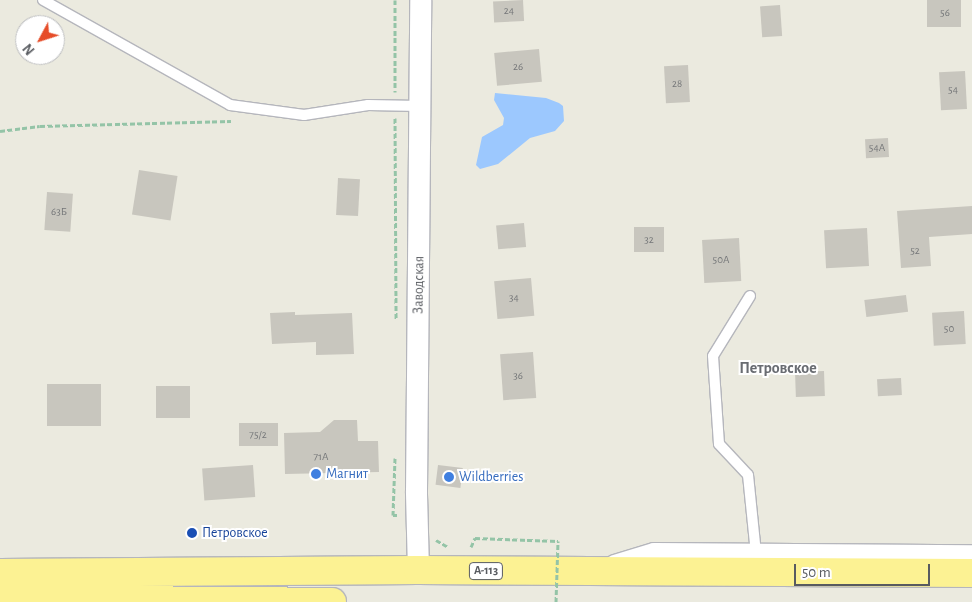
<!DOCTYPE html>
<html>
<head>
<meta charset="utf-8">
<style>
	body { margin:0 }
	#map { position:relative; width:972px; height:602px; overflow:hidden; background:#ebeadf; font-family:"Alegreya Sans",sans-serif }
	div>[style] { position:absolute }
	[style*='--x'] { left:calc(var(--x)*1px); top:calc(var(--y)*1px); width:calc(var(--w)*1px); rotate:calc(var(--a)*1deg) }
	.water>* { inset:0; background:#9cc8fe }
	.building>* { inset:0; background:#c8c6be; transform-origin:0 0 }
	.path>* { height:3px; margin-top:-1.5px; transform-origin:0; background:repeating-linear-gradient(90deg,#94c4a7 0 5px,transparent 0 7.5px) }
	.roads { filter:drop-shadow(1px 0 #b5b6bc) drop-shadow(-1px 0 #b5b6bc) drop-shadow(0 1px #b5b6bc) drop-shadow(0 -1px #b5b6bc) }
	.service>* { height:10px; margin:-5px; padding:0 5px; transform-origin:5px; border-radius:5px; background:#fff }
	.minor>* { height:21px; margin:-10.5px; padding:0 10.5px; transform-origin:10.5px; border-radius:10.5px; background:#fff }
	.trunk>* { height:28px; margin:-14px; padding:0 14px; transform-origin:14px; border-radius:14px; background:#fcf293 }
	.path-bridge>* { height:3px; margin-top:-1.5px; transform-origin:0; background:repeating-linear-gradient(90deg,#94c4a7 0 5px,transparent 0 7.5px) }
	.dots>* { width:14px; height:14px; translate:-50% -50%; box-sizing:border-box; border:2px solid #fff; border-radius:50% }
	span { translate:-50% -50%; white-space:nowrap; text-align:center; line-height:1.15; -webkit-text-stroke:4px #fff; paint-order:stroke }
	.number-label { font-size:11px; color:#747678 }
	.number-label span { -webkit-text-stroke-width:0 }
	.shield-label span { padding:1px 4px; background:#fff; border:1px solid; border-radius:4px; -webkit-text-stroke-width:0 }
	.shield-label { font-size:12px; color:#585b60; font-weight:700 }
	.street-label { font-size:14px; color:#585b60 }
	.shop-label { font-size:14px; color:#366cbe }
	.left { translate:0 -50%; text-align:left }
	.transit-label { font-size:14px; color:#164399 }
	.quarter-label { font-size:16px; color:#696c72; font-weight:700 }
	.north { position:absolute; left:15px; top:15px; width:50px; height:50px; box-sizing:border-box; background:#fff; border:1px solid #bcbdbf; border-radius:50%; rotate:230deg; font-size:14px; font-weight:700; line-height:20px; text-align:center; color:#585b60 }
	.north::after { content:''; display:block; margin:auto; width:18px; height:22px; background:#e64d29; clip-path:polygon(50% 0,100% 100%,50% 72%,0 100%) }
	.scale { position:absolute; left:794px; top:564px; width:136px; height:22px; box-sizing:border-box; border:2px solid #585b60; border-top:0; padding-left:6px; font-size:15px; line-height:18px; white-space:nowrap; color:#585b60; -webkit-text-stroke:4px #fff; paint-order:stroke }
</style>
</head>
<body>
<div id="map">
	<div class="water">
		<div style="clip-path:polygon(495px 93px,546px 98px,559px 103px,563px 106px,564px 121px,555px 131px,530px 138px,498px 164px,480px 169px,476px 165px,482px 137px,503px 125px,504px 118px,494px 100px)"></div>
	</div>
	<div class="building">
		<div style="left:523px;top:0;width:21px;height:30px;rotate:87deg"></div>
		<div style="left:927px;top:0;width:34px;height:27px"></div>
		<div style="left:780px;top:5px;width:31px;height:20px;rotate:86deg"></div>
		<div style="left:539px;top:49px;width:33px;height:45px;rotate:85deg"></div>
		<div style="left:688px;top:65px;width:37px;height:24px;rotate:87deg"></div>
		<div style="left:965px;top:71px;width:38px;height:26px;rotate:87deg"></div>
		<div style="left:888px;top:138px;width:19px;height:23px;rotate:87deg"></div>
		<div style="left:139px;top:170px;width:39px;height:45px;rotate:9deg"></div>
		<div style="left:338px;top:178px;width:22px;height:37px;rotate:3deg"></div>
		<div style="left:47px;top:192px;width:26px;height:38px;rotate:4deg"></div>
		<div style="clip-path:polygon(972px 206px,972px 234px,929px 237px,931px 266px,901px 268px,897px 211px)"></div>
		<div style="left:524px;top:223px;width:24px;height:28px;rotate:85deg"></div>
		<div style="left:634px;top:227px;width:30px;height:25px"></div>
		<div style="left:867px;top:228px;width:38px;height:43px;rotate:87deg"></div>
		<div style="left:739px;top:238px;width:43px;height:37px;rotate:87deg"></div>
		<div style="left:531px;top:278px;width:38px;height:37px;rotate:85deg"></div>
		<div style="left:906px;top:295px;width:17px;height:42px;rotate:83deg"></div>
		<div style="left:964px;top:311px;width:33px;height:32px;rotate:87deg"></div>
		<div style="clip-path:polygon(295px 312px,295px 315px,352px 313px,354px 354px,316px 355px,316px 342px,272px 344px,270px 313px)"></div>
		<div style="left:533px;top:352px;width:46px;height:33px;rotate:86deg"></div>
		<div style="left:824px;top:371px;width:25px;height:29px;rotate:88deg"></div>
		<div style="left:901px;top:378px;width:17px;height:24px;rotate:87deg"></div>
		<div style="left:47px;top:384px;width:54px;height:42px"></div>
		<div style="left:190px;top:386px;width:32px;height:34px;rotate:90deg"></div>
		<div style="clip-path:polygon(334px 420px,357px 420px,358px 441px,378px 441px,379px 472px,285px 474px,284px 433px,320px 432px)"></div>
		<div style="left:278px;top:423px;width:23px;height:39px;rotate:90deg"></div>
		<div style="left:253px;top:465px;width:32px;height:51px;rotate:86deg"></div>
		<div style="left:438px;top:465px;width:25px;height:20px;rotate:7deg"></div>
	</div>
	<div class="path">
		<div style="--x:395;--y:0;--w:92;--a:90"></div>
		<div style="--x:395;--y:118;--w:201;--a:89.7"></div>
		<div style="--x:0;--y:131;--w:40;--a:-7.1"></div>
		<div style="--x:40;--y:126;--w:191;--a:-1.5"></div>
		<div style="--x:395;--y:458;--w:57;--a:92"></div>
		<div style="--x:393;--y:515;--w:4;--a:0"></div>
		<div style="--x:436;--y:540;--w:14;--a:30"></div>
		<div style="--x:471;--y:547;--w:10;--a:-66"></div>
		<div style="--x:475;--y:538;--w:83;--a:2.1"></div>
	</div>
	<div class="roads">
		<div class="service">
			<div style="--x:43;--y:0;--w:214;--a:29.3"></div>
			<div style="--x:230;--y:105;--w:75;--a:7.7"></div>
			<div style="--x:304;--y:115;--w:65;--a:-8.9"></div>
			<div style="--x:368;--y:105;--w:52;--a:1.1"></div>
			<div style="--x:750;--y:296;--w:70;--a:121.7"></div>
			<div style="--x:713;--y:356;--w:88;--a:86.1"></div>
			<div style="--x:719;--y:444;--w:42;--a:46.9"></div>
			<div style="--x:748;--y:475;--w:79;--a:84.2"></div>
		</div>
		<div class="minor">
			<div style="--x:614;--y:565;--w:42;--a:-16.7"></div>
			<div style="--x:654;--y:553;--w:318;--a:0.4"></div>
			<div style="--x:418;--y:570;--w:79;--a:-91.5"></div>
			<div style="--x:416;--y:491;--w:491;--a:-89.5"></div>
		</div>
		<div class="trunk">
			<div style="--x:0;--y:573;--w:418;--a:-0.4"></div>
			<div style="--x:418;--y:570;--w:554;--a:0.31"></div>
			<div style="--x:0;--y:599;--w:332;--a:0.5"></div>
		</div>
	</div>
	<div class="path-bridge">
		<div style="--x:556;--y:602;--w:61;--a:-88.1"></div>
	</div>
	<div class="dots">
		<div style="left:316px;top:474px;background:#3f7fe0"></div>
		<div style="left:449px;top:477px;background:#3f7fe0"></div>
		<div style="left:192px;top:533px;background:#1a4fb4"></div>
	</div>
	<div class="number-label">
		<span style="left:509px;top:11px">24</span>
		<span style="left:945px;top:13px">56</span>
		<span style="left:518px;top:67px">26</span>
		<span style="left:677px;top:84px">28</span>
		<span style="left:953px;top:90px">54</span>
		<span style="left:877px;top:148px">54А</span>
		<span style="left:59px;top:212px">63Б</span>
		<span style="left:649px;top:240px">32</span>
		<span style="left:915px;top:251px">52</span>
		<span style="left:721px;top:260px">50А</span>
		<span style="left:514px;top:298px">34</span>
		<span style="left:949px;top:329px">50</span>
		<span style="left:518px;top:376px">36</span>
		<span style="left:258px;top:435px">75/2</span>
		<span style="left:321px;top:457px">71А</span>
	</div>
	<div class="shield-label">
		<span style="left:486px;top:571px">А-113</span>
	</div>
	<div class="street-label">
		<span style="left:419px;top:285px;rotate:-89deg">Заводская</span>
	</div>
	<div class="shop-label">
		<span class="left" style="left:326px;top:474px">Магнит</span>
		<span class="left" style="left:459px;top:477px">Wildberries</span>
	</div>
	<div class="transit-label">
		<span class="left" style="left:202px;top:533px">Петровское</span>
	</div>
	<div class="quarter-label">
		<span style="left:778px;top:368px">Петровское</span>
	</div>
	<div class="north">N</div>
	<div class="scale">50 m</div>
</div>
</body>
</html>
